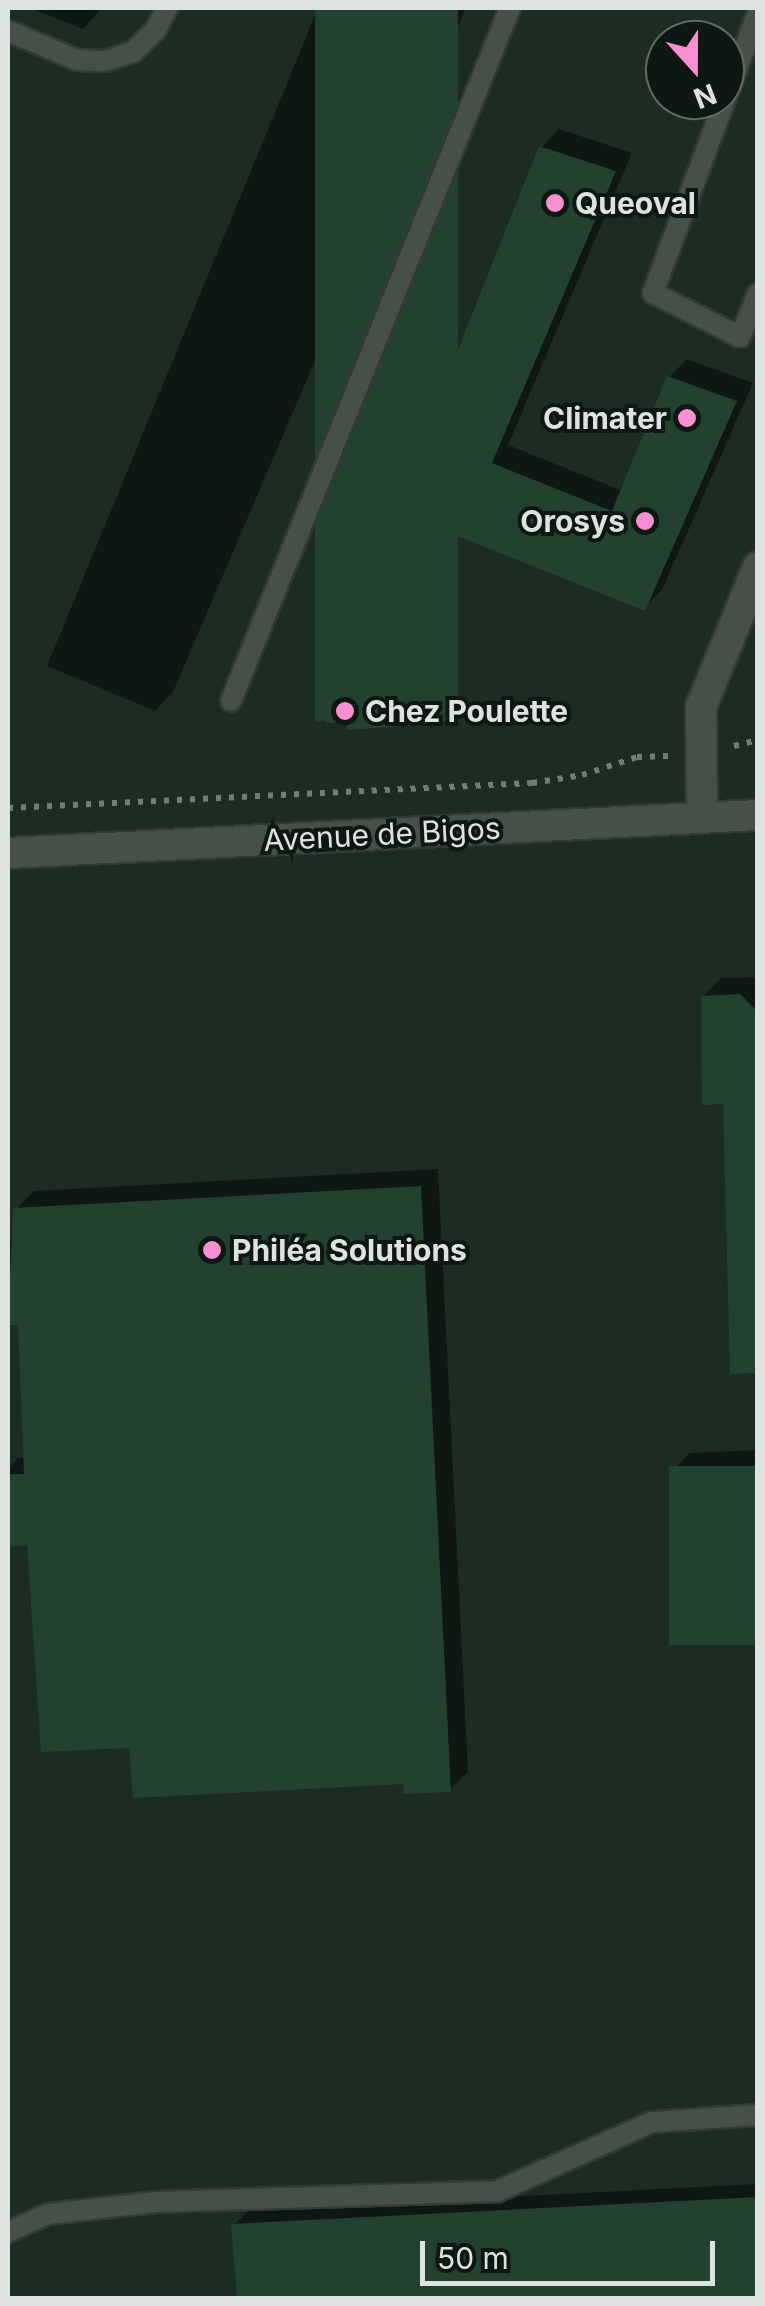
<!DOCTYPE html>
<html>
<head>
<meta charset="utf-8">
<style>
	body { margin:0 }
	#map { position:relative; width:765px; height:2306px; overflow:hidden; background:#17211a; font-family:Inter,sans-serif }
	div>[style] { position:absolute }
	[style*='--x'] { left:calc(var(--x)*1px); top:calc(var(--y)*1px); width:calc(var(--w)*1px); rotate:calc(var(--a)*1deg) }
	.built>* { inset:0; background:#1c2c22 }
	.shadow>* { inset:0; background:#0007 }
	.building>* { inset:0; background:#23412f; transform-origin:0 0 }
	.path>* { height:6px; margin-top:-3px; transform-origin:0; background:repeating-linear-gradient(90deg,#747c77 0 5px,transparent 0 13px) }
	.roads { filter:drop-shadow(2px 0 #333a36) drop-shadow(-2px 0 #333a36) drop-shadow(0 2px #333a36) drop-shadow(0 -2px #333a36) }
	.lane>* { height:20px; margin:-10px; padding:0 10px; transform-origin:10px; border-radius:10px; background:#465049 }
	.street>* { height:30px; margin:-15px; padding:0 15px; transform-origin:15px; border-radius:15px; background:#465049 }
	.dots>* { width:28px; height:28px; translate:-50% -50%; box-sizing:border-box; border:5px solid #0e1711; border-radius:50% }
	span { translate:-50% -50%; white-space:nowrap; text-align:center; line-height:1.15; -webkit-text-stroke:8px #0e1711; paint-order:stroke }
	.poi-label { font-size:30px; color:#dde3df; font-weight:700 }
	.left { translate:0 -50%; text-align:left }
	.right { translate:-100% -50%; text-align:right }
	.street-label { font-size:30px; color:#dde3df }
	.frame { position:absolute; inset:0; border:10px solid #dde3df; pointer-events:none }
	.north { position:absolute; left:645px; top:20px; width:100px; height:100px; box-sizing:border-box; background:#0e1711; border:2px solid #616963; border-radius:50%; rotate:159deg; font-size:28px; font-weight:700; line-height:40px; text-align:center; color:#dde3df }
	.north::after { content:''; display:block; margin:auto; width:35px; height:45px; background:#f690d0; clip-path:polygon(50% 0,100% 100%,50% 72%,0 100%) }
	.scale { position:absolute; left:420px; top:2241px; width:295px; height:45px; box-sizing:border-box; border:5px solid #dde3df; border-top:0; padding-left:12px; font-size:30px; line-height:35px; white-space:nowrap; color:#dde3df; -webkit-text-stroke:8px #0e1711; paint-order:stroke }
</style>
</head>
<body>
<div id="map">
	<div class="built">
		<div style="clip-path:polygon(evenodd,8px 8px,757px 8px,757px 2298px,8px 2298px,8px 8px,665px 40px,725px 40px,725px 100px,665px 100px,665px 40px)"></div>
	</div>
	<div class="shadow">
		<div style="clip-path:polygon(30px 8px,102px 8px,83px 29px)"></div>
		<div style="clip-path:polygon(318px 8px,466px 8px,173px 692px,155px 711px,47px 666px)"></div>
		<div style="clip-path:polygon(559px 129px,632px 153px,508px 445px,623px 491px,669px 377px,687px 359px,753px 383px,662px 590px,644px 608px,397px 510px,541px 148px)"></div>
		<div style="clip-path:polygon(378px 645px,378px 651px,332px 654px,332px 659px,378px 656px,379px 665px,424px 661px,427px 713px,417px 723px,325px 658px,335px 648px)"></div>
		<div style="clip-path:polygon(758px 977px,758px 1361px,726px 1101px,703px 997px,721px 978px)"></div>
		<div style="clip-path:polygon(438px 1169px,468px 1772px,450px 1789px,131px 1746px,30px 1543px,8px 1544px,8px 1469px,18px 1458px,26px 1458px,20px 1322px,8px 1323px,8px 1239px,16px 1238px,16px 1209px,34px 1191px)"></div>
		<div style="clip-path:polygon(758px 1450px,758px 1642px,672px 1471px,690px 1453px)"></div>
		<div style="clip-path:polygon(758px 2184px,758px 2298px,239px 2298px,234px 2225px,249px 2210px)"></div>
	</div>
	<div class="building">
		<div style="left:315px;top:8px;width:143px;height:713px"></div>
		<div style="clip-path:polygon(539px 146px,616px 171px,492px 463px,612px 511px,667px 376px,737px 401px,645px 611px,394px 511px)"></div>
		<div style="clip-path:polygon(368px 654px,370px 673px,414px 670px,418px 725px,347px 730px,347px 722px,326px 723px,322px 657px)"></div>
		<div style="clip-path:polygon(740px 994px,758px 1012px,758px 1373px,730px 1374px,723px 1104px,702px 1105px,701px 996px)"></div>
		<div style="clip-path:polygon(421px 1186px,451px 1792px,403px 1794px,404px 1784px,133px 1798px,129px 1748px,41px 1752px,27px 1545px,8px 1547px,8px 1474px,24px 1474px,18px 1325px,8px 1325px,13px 1208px)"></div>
		<div style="left:758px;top:1466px;width:179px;height:89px;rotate:90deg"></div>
		<div style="clip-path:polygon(758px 2197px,758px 2298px,237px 2298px,231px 2224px)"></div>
	</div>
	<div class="path">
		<div style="--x:734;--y:746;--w:25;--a:-14"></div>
		<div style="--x:8;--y:808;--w:525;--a:-2.73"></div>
		<div style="--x:532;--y:783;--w:51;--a:-9.1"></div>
		<div style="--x:582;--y:775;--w:58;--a:-18.1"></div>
		<div style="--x:637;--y:757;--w:31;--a:-2"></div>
	</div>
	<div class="roads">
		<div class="lane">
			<div style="--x:8;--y:31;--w:75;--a:22.8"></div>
			<div style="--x:77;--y:60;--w:28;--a:2"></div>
			<div style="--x:105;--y:61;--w:29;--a:-18"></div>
			<div style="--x:133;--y:52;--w:30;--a:-44"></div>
			<div style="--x:155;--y:31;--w:26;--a:-62"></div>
			<div style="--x:725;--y:100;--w:206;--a:110.5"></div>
			<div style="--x:653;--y:293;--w:97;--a:26.8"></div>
			<div style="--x:740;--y:337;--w:47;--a:-67.3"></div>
			<div style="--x:725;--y:100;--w:94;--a:-69.4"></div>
			<div style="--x:231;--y:701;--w:747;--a:-68.07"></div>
			<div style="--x:8;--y:2232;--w:44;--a:-24.2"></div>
			<div style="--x:48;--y:2214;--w:109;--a:-6.3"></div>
			<div style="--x:156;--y:2202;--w:342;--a:-1.8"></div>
			<div style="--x:498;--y:2191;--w:169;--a:-24.1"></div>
			<div style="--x:652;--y:2122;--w:106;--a:-3.8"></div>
		</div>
		<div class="street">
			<div style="--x:702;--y:818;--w:111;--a:-90.5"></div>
			<div style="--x:701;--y:707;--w:151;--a:-67.8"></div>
			<div style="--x:8;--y:853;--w:751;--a:-2.9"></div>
		</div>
	</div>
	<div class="dots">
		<div style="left:555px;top:203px;background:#f690d0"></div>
		<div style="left:687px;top:418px;background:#f690d0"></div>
		<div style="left:645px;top:521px;background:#f690d0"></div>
		<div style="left:345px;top:711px;background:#f690d0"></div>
		<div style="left:212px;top:1250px;background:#f690d0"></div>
	</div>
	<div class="poi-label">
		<span class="left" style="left:575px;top:203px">Queoval</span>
		<span class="right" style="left:667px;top:418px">Climater</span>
		<span class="right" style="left:625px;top:521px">Orosys</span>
		<span class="left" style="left:365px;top:711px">Chez Poulette</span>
		<span class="left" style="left:232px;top:1250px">Philéa Solutions</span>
	</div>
	<div class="street-label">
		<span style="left:382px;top:834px;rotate:-3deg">Avenue de Bigos</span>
	</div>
	<div class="frame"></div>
	<div class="north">N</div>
	<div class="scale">50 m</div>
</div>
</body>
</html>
